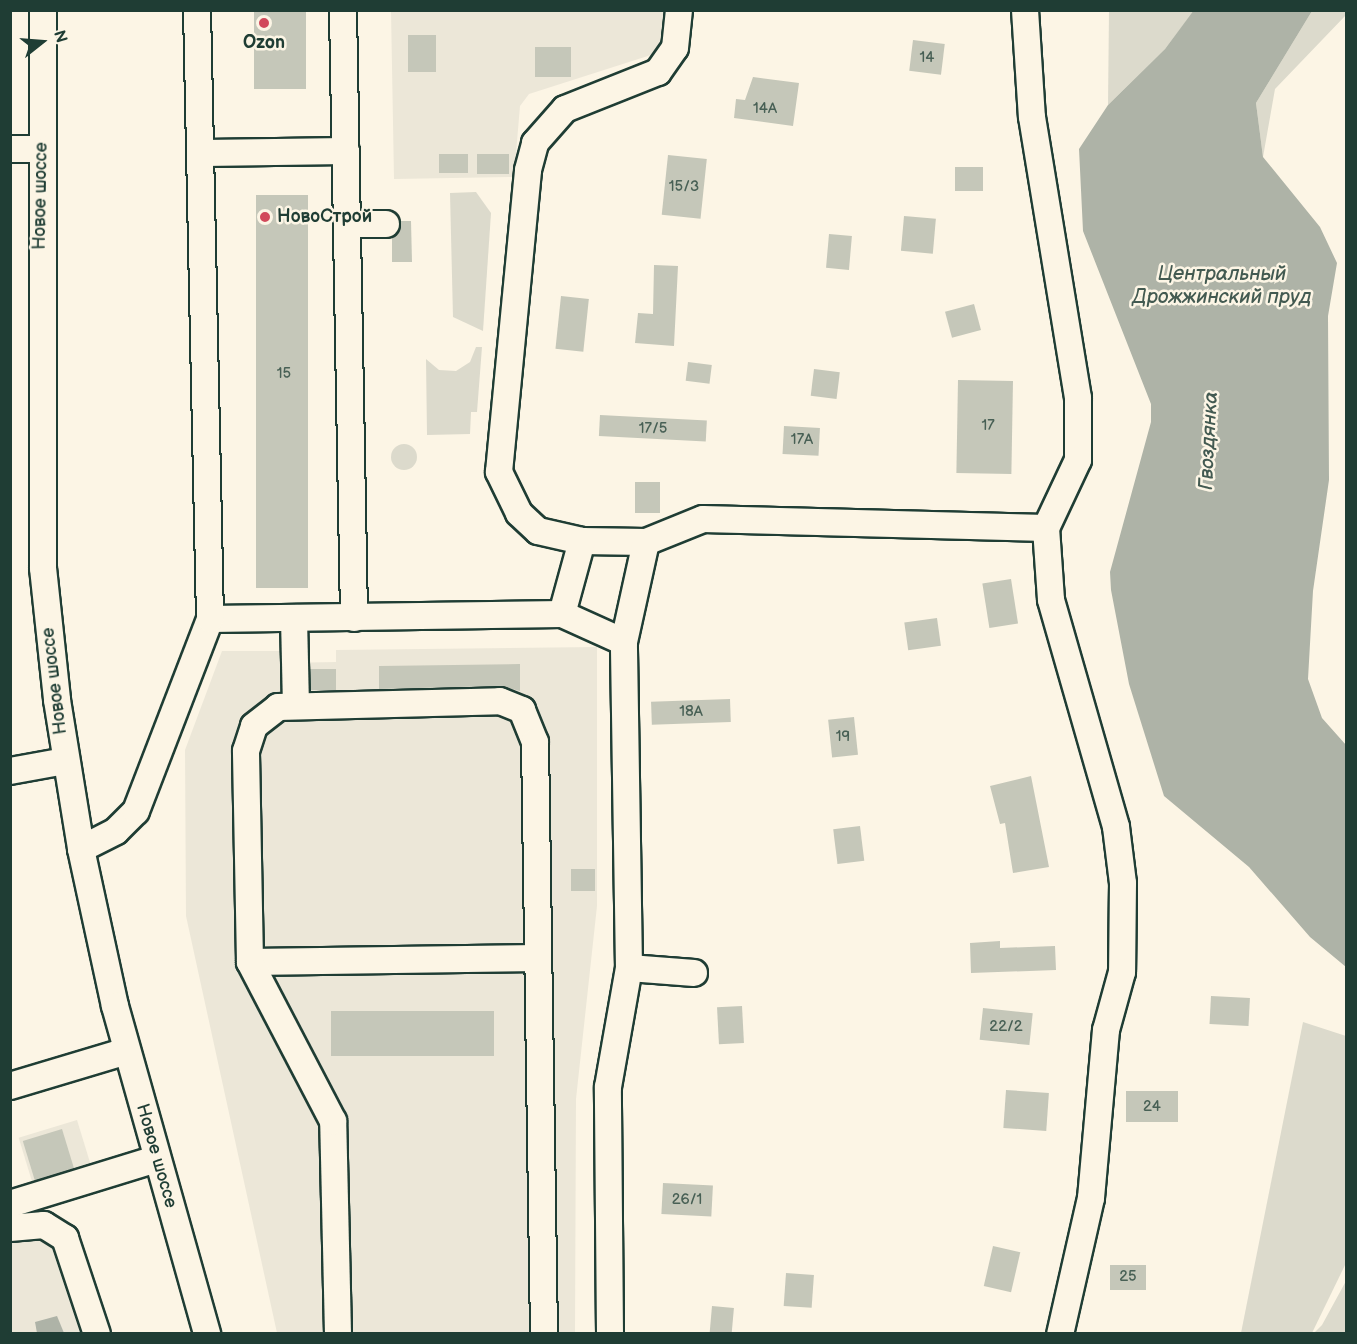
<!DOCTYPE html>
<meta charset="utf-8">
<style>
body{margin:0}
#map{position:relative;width:1357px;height:1344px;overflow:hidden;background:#fcf5e5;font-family:"Balsamiq Sans",sans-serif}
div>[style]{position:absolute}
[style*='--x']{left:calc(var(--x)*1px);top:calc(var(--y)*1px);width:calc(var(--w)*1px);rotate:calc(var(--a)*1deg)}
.built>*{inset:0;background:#ece7d8;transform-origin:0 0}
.green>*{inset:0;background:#dcdacc}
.round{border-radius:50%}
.water>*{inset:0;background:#aeb3a7}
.building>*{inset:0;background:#c5c7b9;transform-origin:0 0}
.roads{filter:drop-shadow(2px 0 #1f3d34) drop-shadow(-2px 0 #1f3d34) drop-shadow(0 2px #1f3d34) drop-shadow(0 -2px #1f3d34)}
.minor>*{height:26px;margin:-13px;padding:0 13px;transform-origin:13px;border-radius:13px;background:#fcf5e5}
.dots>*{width:16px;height:16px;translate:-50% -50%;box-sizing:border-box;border:3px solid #fcf5e5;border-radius:50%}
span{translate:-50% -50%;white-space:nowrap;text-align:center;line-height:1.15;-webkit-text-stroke:5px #fcf5e5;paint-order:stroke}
.number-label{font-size:15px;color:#486055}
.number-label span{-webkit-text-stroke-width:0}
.poi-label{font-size:18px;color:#1f3d34;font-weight:700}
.left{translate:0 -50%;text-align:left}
.street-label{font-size:18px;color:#1f3d34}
.water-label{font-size:20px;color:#435a51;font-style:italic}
.frame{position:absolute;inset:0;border:12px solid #1f3d34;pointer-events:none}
.north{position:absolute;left:12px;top:12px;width:60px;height:60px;-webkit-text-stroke:4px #fcf5e5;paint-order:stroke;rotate:73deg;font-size:16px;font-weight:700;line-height:24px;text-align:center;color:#1f3d34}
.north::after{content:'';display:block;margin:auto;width:21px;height:27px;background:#1f3d34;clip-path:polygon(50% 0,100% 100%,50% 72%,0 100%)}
</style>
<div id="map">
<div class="built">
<i style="clip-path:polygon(391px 11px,669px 11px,662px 42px,654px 54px,529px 94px,520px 106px,514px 177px,394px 179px)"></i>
<i style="clip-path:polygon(597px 647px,597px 906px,576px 1099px,575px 1333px,277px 1333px,186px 916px,185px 750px,222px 651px,282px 651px,283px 663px,336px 662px,336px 650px)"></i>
<i style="left:77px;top:1120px;width:72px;height:61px;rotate:73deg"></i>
<i style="clip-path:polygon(49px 1211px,70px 1228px,106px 1333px,11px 1334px,11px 1218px)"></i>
</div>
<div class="green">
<i style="clip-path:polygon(1109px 11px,1194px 11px,1165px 49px,1108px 105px)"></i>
<i style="clip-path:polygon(1312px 11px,1346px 11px,1346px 15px,1275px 89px,1263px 157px,1256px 103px)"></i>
<i style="clip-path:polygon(476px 192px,491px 213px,483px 331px,453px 317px,450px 193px)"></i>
<i style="clip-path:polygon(476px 347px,482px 347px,477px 412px,471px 412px,470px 434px,427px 435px,426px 359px,439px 370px,456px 371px,470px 362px)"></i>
<i class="round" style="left:391px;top:444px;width:26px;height:26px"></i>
<i style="clip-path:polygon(1303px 1022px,1346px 1036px,1346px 1263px,1312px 1333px,1241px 1333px)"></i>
<i style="clip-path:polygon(1346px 1281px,1346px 1333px,1314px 1333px,1322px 1325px)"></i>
</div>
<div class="water">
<i style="clip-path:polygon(1194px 10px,1312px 11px,1256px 103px,1263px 157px,1320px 227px,1337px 263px,1328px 316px,1329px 480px,1313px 591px,1308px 679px,1322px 718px,1346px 745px,1346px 967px,1310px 937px,1249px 867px,1164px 796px,1129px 684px,1111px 590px,1110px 572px,1151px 422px,1151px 404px,1083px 231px,1079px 149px,1108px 105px,1165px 49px)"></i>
<i style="clip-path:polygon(57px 1316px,64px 1333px,37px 1333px,35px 1322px)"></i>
</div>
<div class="building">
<i style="left:254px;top:10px;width:52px;height:79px"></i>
<i style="left:408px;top:35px;width:28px;height:37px"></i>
<i style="left:913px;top:40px;width:32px;height:31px;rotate:7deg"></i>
<i style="left:535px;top:47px;width:36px;height:30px"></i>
<i style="clip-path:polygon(753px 77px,799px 83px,793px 126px,734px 118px,736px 99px,745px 100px)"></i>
<i style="left:439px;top:154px;width:29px;height:19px"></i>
<i style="left:477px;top:154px;width:32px;height:20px"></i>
<i style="left:668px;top:155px;width:39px;height:60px;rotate:6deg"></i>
<i style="left:955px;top:167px;width:28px;height:24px"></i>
<i style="left:256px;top:195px;width:52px;height:393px"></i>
<i style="left:904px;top:216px;width:32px;height:35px;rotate:5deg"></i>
<i style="clip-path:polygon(400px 221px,411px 221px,412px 262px,392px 262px,392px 238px)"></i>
<i style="left:829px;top:234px;width:23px;height:34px;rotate:5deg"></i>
<i style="clip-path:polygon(654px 265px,678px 266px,674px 346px,635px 343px,638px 313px,653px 314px)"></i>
<i style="left:561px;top:296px;width:28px;height:53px;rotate:6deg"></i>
<i style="left:974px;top:304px;width:27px;height:30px;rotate:75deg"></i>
<i style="left:688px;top:362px;width:24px;height:19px;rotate:7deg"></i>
<i style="left:814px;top:369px;width:26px;height:27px;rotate:7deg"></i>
<i style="left:958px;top:380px;width:55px;height:93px;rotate:1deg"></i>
<i style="left:600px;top:415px;width:107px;height:21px;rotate:3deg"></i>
<i style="left:784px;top:426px;width:36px;height:28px;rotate:3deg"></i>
<i style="left:635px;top:482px;width:25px;height:31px"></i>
<i style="left:1011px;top:579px;width:45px;height:29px;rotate:81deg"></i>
<i style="left:937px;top:618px;width:28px;height:33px;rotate:82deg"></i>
<i style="clip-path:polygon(520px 664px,520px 691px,500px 686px,379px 689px,379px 666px)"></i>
<i style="left:310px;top:669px;width:26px;height:21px"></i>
<i style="left:730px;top:699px;width:23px;height:79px;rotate:88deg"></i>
<i style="left:854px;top:717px;width:38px;height:26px;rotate:84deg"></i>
<i style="clip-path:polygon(1031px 776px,1049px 867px,1013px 873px,1005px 823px,1000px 824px,990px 786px)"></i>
<i style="left:860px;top:826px;width:35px;height:27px;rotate:83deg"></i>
<i style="left:595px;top:869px;width:22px;height:24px;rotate:90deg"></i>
<i style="clip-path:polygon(1000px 941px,1000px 948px,1055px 946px,1056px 970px,971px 973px,970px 943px)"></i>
<i style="left:1211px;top:996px;width:39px;height:28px;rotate:3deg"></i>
<i style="left:742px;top:1006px;width:37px;height:25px;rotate:87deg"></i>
<i style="left:983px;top:1008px;width:50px;height:32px;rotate:6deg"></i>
<i style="left:494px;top:1011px;width:45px;height:163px;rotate:90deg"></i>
<i style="left:1006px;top:1090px;width:43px;height:38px;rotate:4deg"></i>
<i style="left:1126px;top:1091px;width:52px;height:31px"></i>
<i style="left:62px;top:1129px;width:42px;height:41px;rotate:73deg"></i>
<i style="left:663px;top:1183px;width:50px;height:31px;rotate:3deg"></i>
<i style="left:993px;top:1246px;width:28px;height:41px;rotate:13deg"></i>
<i style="left:1110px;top:1265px;width:36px;height:25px"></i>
<i style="left:786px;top:1273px;width:28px;height:33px;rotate:4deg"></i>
<i style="left:712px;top:1306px;width:22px;height:28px;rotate:5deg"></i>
</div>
<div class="roads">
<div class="minor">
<i style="--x:43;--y:10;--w:558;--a:90"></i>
<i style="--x:43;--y:568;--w:133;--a:83.9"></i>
<i style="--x:57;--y:700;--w:151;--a:80.8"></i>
<i style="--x:81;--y:849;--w:161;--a:77.8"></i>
<i style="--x:115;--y:1006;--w:341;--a:74.3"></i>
<i style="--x:343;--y:10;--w:608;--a:88.96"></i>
<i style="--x:1025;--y:10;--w:107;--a:86.3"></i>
<i style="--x:1032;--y:117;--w:285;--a:80.7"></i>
<i style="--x:1078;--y:398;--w:62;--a:90"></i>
<i style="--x:1078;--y:460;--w:75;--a:115.2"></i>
<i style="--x:1046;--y:528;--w:72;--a:86"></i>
<i style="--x:1051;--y:600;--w:236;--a:74"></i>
<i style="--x:1116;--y:827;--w:56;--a:82.9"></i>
<i style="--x:1123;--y:883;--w:89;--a:90.6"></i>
<i style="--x:1122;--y:972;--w:60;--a:105.4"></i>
<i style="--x:1106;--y:1030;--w:169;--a:95.1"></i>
<i style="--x:1091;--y:1198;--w:139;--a:102.8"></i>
<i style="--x:10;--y:149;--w:32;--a:0"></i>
<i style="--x:204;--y:153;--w:142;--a:-0.8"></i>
<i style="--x:347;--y:224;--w:39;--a:0"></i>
<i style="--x:646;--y:542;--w:64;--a:-179.1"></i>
<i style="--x:582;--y:541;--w:45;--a:-167.2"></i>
<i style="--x:538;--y:531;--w:26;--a:-137"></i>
<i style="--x:519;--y:513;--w:46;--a:-116"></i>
<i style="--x:499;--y:472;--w:303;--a:-84.5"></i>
<i style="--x:528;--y:170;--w:28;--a:-75"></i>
<i style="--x:535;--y:143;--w:45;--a:-48.6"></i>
<i style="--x:565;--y:109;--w:100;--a:-21.7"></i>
<i style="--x:658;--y:72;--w:29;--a:-55"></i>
<i style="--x:675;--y:48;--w:38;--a:-84"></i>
<i style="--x:562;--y:614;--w:76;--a:-74.7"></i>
<i style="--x:294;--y:618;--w:86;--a:88.7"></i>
<i style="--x:210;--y:619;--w:352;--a:-0.8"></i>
<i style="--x:562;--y:614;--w:68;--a:24.3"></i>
<i style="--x:10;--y:771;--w:56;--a:-10.3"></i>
<i style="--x:81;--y:849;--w:39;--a:-27"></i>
<i style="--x:116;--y:831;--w:28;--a:-45"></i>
<i style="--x:136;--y:811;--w:206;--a:-68.9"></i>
<i style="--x:210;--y:619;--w:609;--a:-91.22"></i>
<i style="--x:250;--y:962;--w:288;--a:-0.8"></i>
<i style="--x:694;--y:973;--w:65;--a:-175.6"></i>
<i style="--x:629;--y:968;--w:326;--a:-90.9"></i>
<i style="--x:624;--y:642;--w:102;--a:-77.6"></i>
<i style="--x:646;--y:542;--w:61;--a:-22"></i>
<i style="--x:703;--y:519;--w:343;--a:1.5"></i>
<i style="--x:10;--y:1086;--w:122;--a:-16.7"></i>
<i style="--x:10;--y:1204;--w:153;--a:-17.1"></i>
<i style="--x:10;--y:1228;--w:34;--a:-5"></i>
<i style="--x:44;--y:1225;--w:25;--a:32"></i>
<i style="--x:65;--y:1238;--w:101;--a:71.6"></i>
<i style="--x:338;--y:1334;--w:213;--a:-91.3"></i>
<i style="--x:333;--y:1121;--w:179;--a:-117.6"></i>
<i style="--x:250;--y:962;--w:211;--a:-91.1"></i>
<i style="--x:246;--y:751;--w:26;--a:-72"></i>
<i style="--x:254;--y:726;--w:31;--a:-38"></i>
<i style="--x:278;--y:707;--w:222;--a:-1.5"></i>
<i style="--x:500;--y:701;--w:24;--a:22"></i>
<i style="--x:522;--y:710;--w:35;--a:68"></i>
<i style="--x:535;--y:742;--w:592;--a:89.13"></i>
<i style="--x:610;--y:1334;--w:247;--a:-90.5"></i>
<i style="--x:608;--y:1087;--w:121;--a:-80"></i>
</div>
</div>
<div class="dots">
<i style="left:264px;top:23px;background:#d1495b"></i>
<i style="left:265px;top:217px;background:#d1495b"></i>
</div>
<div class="number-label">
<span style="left:927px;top:58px">14</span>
<span style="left:765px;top:109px">14А</span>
<span style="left:684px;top:187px">15/3</span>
<span style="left:284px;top:374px">15</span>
<span style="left:988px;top:426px">17</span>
<span style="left:653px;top:429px">17/5</span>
<span style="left:802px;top:440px">17А</span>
<span style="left:691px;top:712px">18А</span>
<span style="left:843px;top:737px">19</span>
<span style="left:1006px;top:1027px">22/2</span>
<span style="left:1152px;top:1107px">24</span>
<span style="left:687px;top:1200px">26/1</span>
<span style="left:1128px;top:1277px">25</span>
</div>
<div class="poi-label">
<span style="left:264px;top:43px">Ozon</span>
<span class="left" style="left:277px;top:217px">НовоСтрой</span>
</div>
<div class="street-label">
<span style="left:41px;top:196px;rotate:-89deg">Новое шоссе</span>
<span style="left:55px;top:681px;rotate:-97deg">Новое шоссе</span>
<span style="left:156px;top:1156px;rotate:74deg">Новое шоссе</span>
</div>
<div class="water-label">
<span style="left:1222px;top:286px">Центральный<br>Дрожжинский пруд</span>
<span style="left:1209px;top:441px;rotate:-87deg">Гвоздянка</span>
</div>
<div class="frame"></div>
<div class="north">N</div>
</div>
